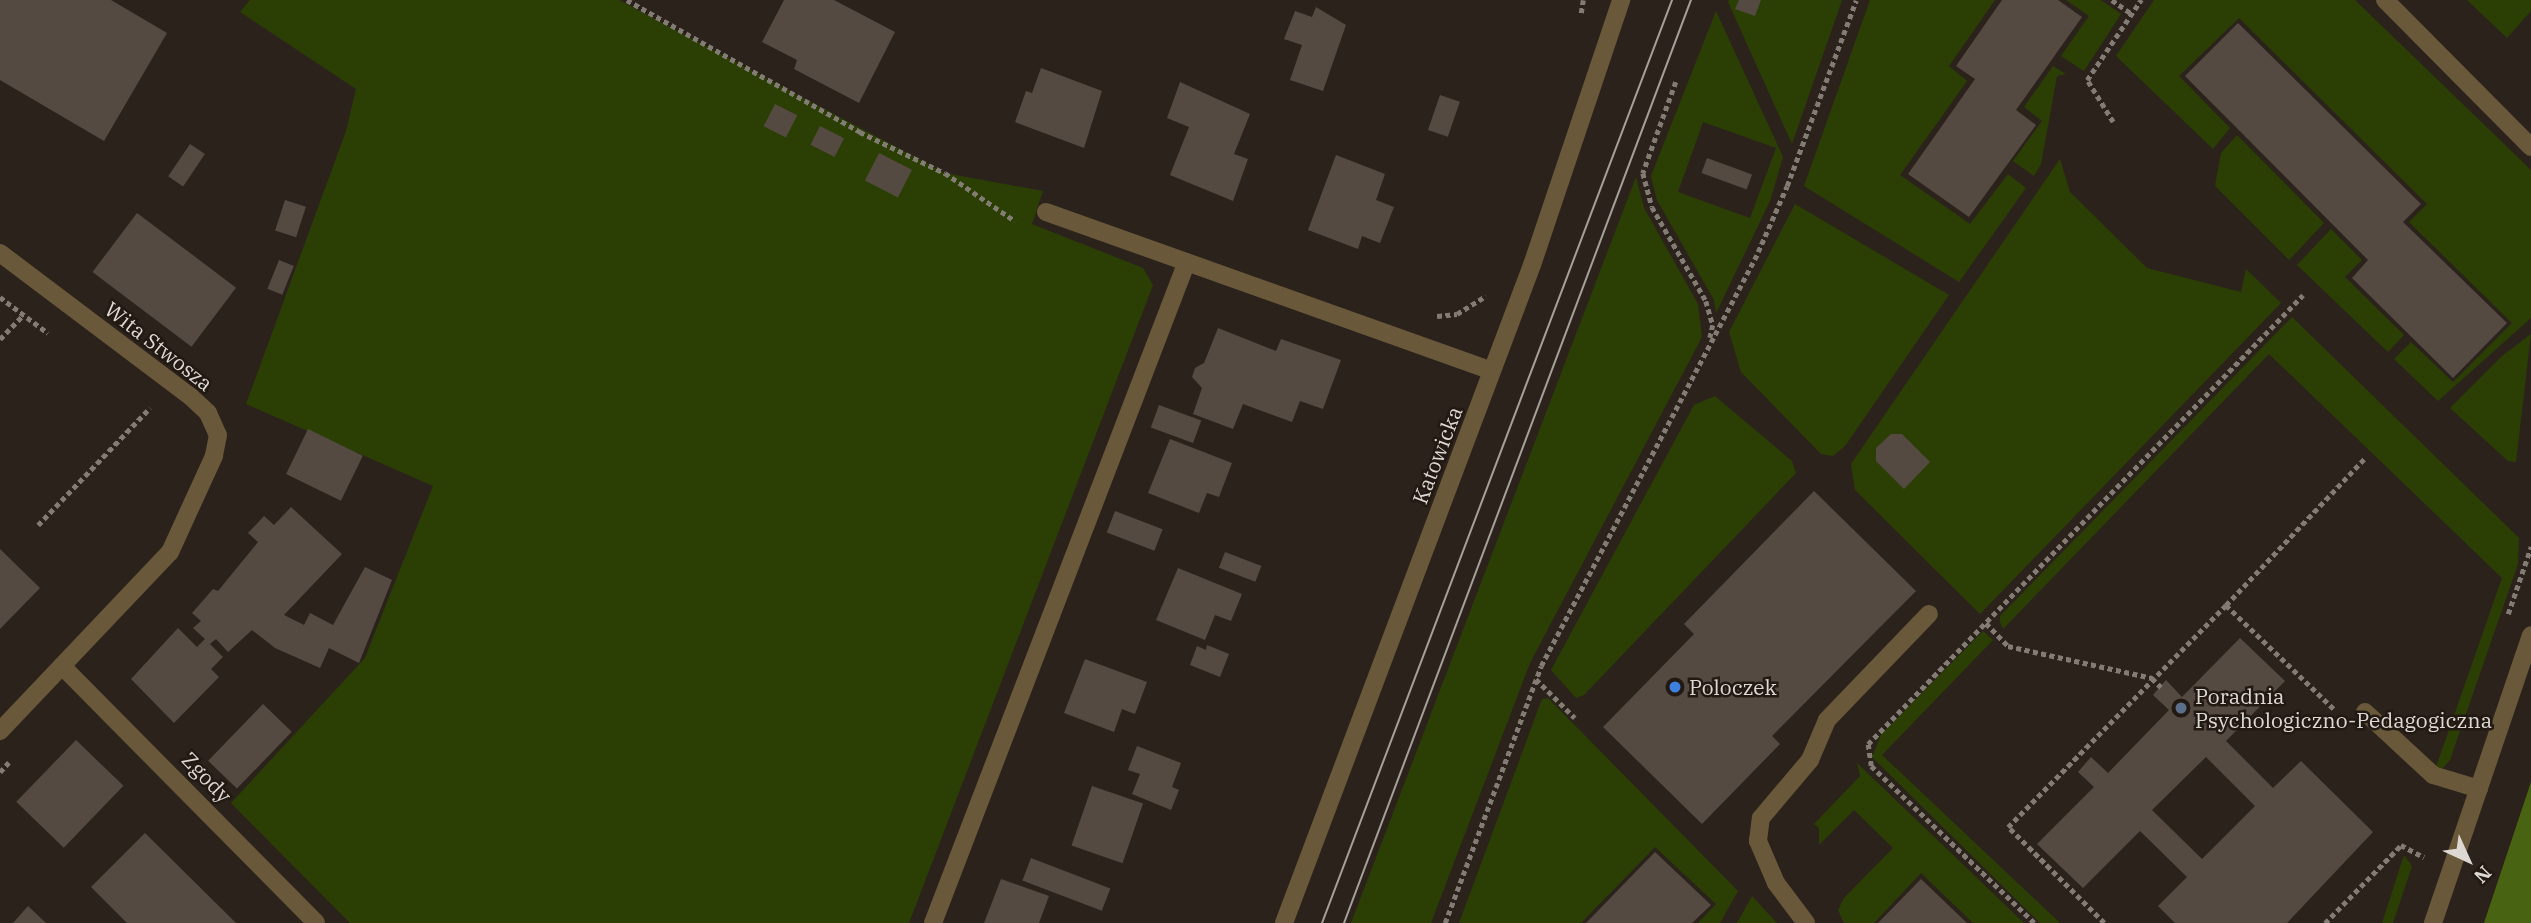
<!DOCTYPE html>
<style>
body{margin:0}
#map{position:relative;width:2531px;height:923px;overflow:hidden;background:#2b231b;font-family:"IBM Plex Serif",serif}
div>[style]{position:absolute}
[style*='--x']{left:calc(var(--x)*1px);top:calc(var(--y)*1px);width:calc(var(--w)*1px);rotate:calc(var(--a)*1deg)}
.green>*{inset:0;background:#2b3f04}
.forest>*{inset:0;background:#486412}
.building>*{inset:0;background:#544a42;transform-origin:0 0}
.path>*{height:4.5px;margin-top:-2.25px;transform-origin:0;background:repeating-linear-gradient(90deg,#837c75 0 5px,transparent 0 8.5px)}
.minor>*{height:18px;margin:-9px;padding:0 9px;transform-origin:9px;border-radius:9px;background:#69583a}
.tram>*{height:2px;margin:-1px;padding:0 1px;transform-origin:1px;border-radius:1px;background:#a6a09a}
.dots>*{width:19px;height:19px;translate:-50% -50%;box-sizing:border-box;border:4px solid #211912;border-radius:50%}
span{translate:-50% -50%;white-space:nowrap;text-align:center;line-height:1.15;-webkit-text-stroke:5px #211912;paint-order:stroke}
.street-label{font-size:21px;color:#ded8d3}
.poi-label{font-size:21px;color:#ded8d3}
.left{translate:0 -50%;text-align:left}
.north{position:absolute;left:2433px;top:825px;width:70px;height:70px;-webkit-text-stroke:5px #211912;paint-order:stroke;rotate:135deg;font-size:19px;font-weight:700;line-height:28px;text-align:center;color:#ded8d3}
.north::after{content:'';display:block;margin:auto;width:24px;height:32px;background:#ded8d3;clip-path:polygon(50% 0,100% 100%,50% 72%,0 100%)}
</style>
<div id="map">
<div class="green">
<i style="clip-path:polygon(250px 0,619px 0,945px 173px,1043px 191px,1032px 224px,1143px 268px,1153px 285px,909px 923px,350px 923px,231px 803px,365px 658px,433px 486px,246px 404px,346px 131px,356px 89px,240px 12px)"></i>
<i style="clip-path:polygon(1729px 0,1842px 0,1792px 144px,1728px 2px)"></i>
<i style="clip-path:polygon(1870px 0,1995px 0,1949px 66px,1967px 81px,1900px 175px,1970px 224px,2008px 174px,2026px 188px,1959px 282px,1804px 186px)"></i>
<i style="clip-path:polygon(2066px 0,2101px 0,2121px 14px,2084px 71px,2061px 56px,2089px 16px)"></i>
<i style="clip-path:polygon(2154px 0,2355px 0,2531px 170px,2531px 318px,2438px 401px,2394px 359px,2411px 342px,2453px 382px,2512px 323px,2409px 222px,2427px 204px,2239px 18px,2179px 76px,2230px 128px,2213px 149px,2116px 56px)"></i>
<i style="clip-path:polygon(2467px 0,2531px 0,2531px 11px,2507px 38px)"></i>
<i style="clip-path:polygon(evenodd,1716px 11px,1783px 157px,1770px 201px,1716px 313px,1714px 300px,1657px 200px,1651px 176px,1716px 11px,1703px 122px,1776px 148px,1750px 218px,1678px 192px,1703px 122px)"></i>
<i style="clip-path:polygon(2053px 66px,2066px 74px,2057px 76px,2041px 164px,2034px 176px,2013px 161px,2042px 121px,2024px 107px)"></i>
<i style="clip-path:polygon(2237px 135px,2324px 223px,2289px 260px,2215px 186px,2221px 153px)"></i>
<i style="clip-path:polygon(2060px 159px,2070px 192px,2147px 268px,2241px 292px,2246px 269px,2281px 303px,1980px 614px,1855px 490px,1851px 464px)"></i>
<i style="clip-path:polygon(1636px 177px,1644px 208px,1698px 304px,1702px 337px,1530px 663px,1431px 923px,1351px 923px)"></i>
<i style="clip-path:polygon(1795px 204px,1949px 295px,1845px 446px,1833px 456px,1821px 454px,1741px 372px,1729px 332px)"></i>
<i style="clip-path:polygon(2331px 229px,2362px 260px,2345px 277px,2404px 335px,2388px 352px,2297px 265px)"></i>
<i style="clip-path:polygon(2292px 317px,2519px 538px,2518px 564px,2450px 760px,2443px 768px,2436px 767px,2502px 578px,2269px 354px,2003px 629px,2000px 622px,2000px 616px)"></i>
<i style="clip-path:polygon(2531px 334px,2516px 462px,2508px 461px,2450px 408px,2502px 356px)"></i>
<i style="clip-path:polygon(1715px 396px,1792px 461px,1796px 473px,1584px 695px,1576px 698px,1551px 670px,1694px 405px)"></i>
<i style="clip-path:polygon(1983px 631px,1993px 640px,1882px 755px,2060px 923px,2040px 923px,1872px 757px,1881px 735px)"></i>
<i style="clip-path:polygon(1548px 698px,1738px 891px,1720px 923px,1698px 923px,1716px 904px,1655px 847px,1581px 923px,1459px 923px,1542px 699px)"></i>
<i style="clip-path:polygon(1857px 763px,2024px 923px,1973px 923px,1921px 873px,1874px 923px,1844px 923px,1838px 910px,1844px 898px,1893px 848px,1854px 810px,1819px 845px,1819px 828px,1814px 824px,1860px 776px)"></i>
<i style="clip-path:polygon(2404px 855px,2412px 866px,2393px 923px,2382px 923px)"></i>
<i style="clip-path:polygon(1752px 896px,1777px 923px,1737px 923px)"></i>
</div>
<div class="forest">
<i style="clip-path:polygon(2531px 782px,2531px 923px,2484px 923px)"></i>
</div>
<div class="building">
<i style="clip-path:polygon(0 0,111px 0,167px 33px,104px 141px,0 80px)"></i>
<i style="clip-path:polygon(784px 0,834px 0,895px 32px,859px 103px,794px 69px,797px 60px,762px 42px)"></i>
<i style="clip-path:polygon(1739px 0,1761px 0,1755px 16px,1735px 9px)"></i>
<i style="clip-path:polygon(2002px 0,2058px 0,2082px 17px,2016px 110px,2036px 125px,1969px 217px,1908px 174px,1975px 79px,1956px 66px)"></i>
<i style="clip-path:polygon(1316px 7px,1346px 25px,1323px 91px,1290px 80px,1302px 45px,1284px 39px,1295px 11px,1312px 17px)"></i>
<i style="clip-path:polygon(2238px 23px,2421px 204px,2403px 222px,2507px 323px,2453px 378px,2352px 278px,2368px 260px,2185px 76px)"></i>
<i style="clip-path:polygon(1041px 68px,1102px 91px,1084px 148px,1015px 122px,1026px 91px,1032px 93px)"></i>
<i style="clip-path:polygon(1180px 82px,1250px 114px,1234px 154px,1248px 159px,1233px 201px,1170px 175px,1189px 127px,1167px 118px)"></i>
<i style="left:1440px;top:95px;width:21px;height:37px;rotate:19deg"></i>
<i style="left:775px;top:104px;width:25px;height:25px;rotate:27deg"></i>
<i style="left:820px;top:126px;width:27px;height:21px;rotate:27deg"></i>
<i style="left:190px;top:144px;width:18px;height:39px;rotate:34deg"></i>
<i style="left:879px;top:153px;width:37px;height:31px;rotate:27deg"></i>
<i style="clip-path:polygon(1336px 155px,1385px 174px,1376px 200px,1394px 207px,1380px 243px,1362px 236px,1358px 249px,1308px 230px)"></i>
<i style="left:1707px;top:158px;width:48px;height:16px;rotate:20deg"></i>
<i style="left:285px;top:200px;width:22px;height:32px;rotate:18deg"></i>
<i style="left:137px;top:213px;width:124px;height:74px;rotate:37deg"></i>
<i style="left:279px;top:260px;width:16px;height:31px;rotate:22deg"></i>
<i style="clip-path:polygon(1218px 328px,1276px 351px,1281px 339px,1341px 360px,1323px 409px,1300px 401px,1292px 422px,1243px 404px,1233px 429px,1193px 414px,1202px 388px,1192px 377px,1195px 368px,1204px 363px)"></i>
<i style="left:1159px;top:405px;width:45px;height:24px;rotate:20deg"></i>
<i style="left:308px;top:429px;width:61px;height:50px;rotate:26deg"></i>
<i style="clip-path:polygon(1891px 434px,1902px 434px,1930px 462px,1904px 489px,1876px 461px,1876px 448px)"></i>
<i style="clip-path:polygon(1170px 439px,1232px 463px,1219px 497px,1207px 493px,1199px 513px,1148px 493px)"></i>
<i style="clip-path:polygon(1814px 491px,1916px 591px,1772px 736px,1780px 744px,1702px 824px,1603px 727px,1694px 634px,1684px 624px)"></i>
<i style="clip-path:polygon(291px 507px,342px 554px,284px 615px,304px 625px,310px 613px,333px 625px,365px 567px,392px 580px,359px 663px,329px 648px,320px 668px,275px 648px,252px 630px,228px 652px,216px 639px,210px 644px,223px 657px,211px 669px,219px 677px,174px 723px,131px 679px,178px 628px,197px 647px,205px 639px,193px 628px,201px 621px,192px 613px,213px 589px,218px 591px,258px 542px,248px 533px,264px 516px,274px 525px)"></i>
<i style="left:1115px;top:511px;width:51px;height:23px;rotate:21deg"></i>
<i style="clip-path:polygon(0 549px,40px 588px,0 629px)"></i>
<i style="left:1225px;top:552px;width:39px;height:17px;rotate:21deg"></i>
<i style="clip-path:polygon(1178px 568px,1242px 594px,1231px 621px,1215px 615px,1205px 640px,1156px 620px)"></i>
<i style="clip-path:polygon(evenodd,2240px 638px,2285px 681px,2226px 741px,2273px 788px,2301px 761px,2373px 832px,2287px 923px,2175px 923px,2158px 906px,2187px 877px,2140px 831px,2083px 888px,2037px 844px,2094px 787px,2078px 772px,2091px 757px,2108px 773px,2169px 710px,2153px 695px,2166px 680px,2182px 697px,2240px 638px,2206px 757px,2255px 806px,2202px 859px,2152px 810px,2206px 757px)"></i>
<i style="clip-path:polygon(1207px 645px,1229px 654px,1220px 677px,1190px 665px,1197px 646px,1206px 650px)"></i>
<i style="clip-path:polygon(1085px 659px,1147px 682px,1135px 714px,1122px 709px,1114px 732px,1064px 713px)"></i>
<i style="left:263px;top:704px;width:40px;height:79px;rotate:44deg"></i>
<i style="left:76px;top:740px;width:66px;height:86px;rotate:44deg"></i>
<i style="clip-path:polygon(1137px 746px,1181px 763px,1172px 787px,1179px 790px,1171px 810px,1132px 794px,1140px 774px,1128px 770px)"></i>
<i style="left:1092px;top:786px;width:54px;height:63px;rotate:19deg"></i>
<i style="clip-path:polygon(145px 833px,236px 923px,127px 923px,91px 887px)"></i>
<i style="clip-path:polygon(1655px 852px,1711px 905px,1692px 923px,1586px 923px)"></i>
<i style="left:1031px;top:858px;width:85px;height:24px;rotate:21deg"></i>
<i style="clip-path:polygon(1001px 879px,1049px 896px,1039px 923px,984px 923px)"></i>
<i style="clip-path:polygon(1921px 879px,1967px 923px,1878px 923px)"></i>
<i style="clip-path:polygon(28px 906px,46px 923px,13px 923px)"></i>
</div>
<div class="path">
<i style="--x:627;--y:0;--w:268;--a:29.5"></i>
<i style="--x:860;--y:132;--w:94;--a:25.8"></i>
<i style="--x:945;--y:173;--w:85;--a:34.4"></i>
<i style="--x:2112;--y:0;--w:24;--a:35"></i>
<i style="--x:1581;--y:13;--w:13;--a:-81"></i>
<i style="--x:1676;--y:82;--w:97;--a:109.9"></i>
<i style="--x:1643;--y:173;--w:35;--a:75"></i>
<i style="--x:1652;--y:207;--w:108;--a:60.1"></i>
<i style="--x:1706;--y:301;--w:25;--a:74"></i>
<i style="--x:1713;--y:325;--w:13;--a:103"></i>
<i style="--x:2113;--y:122;--w:49;--a:-121.8"></i>
<i style="--x:2087;--y:80;--w:97;--a:-56"></i>
<i style="--x:0;--y:297;--w:60;--a:36.9"></i>
<i style="--x:1437;--y:316;--w:20;--a:-6"></i>
<i style="--x:1457;--y:314;--w:34;--a:-32"></i>
<i style="--x:0;--y:339;--w:33;--a:-46"></i>
<i style="--x:38;--y:525;--w:162;--a:-46.3"></i>
<i style="--x:2226;--y:605;--w:202;--a:-46.6"></i>
<i style="--x:2508;--y:614;--w:71;--a:-71.1"></i>
<i style="--x:1986;--y:623;--w:32;--a:46"></i>
<i style="--x:2008;--y:646;--w:148;--a:12.5"></i>
<i style="--x:2152;--y:678;--w:13;--a:45"></i>
<i style="--x:1536;--y:679;--w:55;--a:45"></i>
<i style="--x:0;--y:772;--w:13;--a:-48"></i>
<i style="--x:1445;--y:923;--w:274;--a:-69.5"></i>
<i style="--x:1541;--y:666;--w:467;--a:-62.3"></i>
<i style="--x:1758;--y:252;--w:72;--a:-66.3"></i>
<i style="--x:1787;--y:186;--w:198;--a:-69.6"></i>
<i style="--x:2034;--y:923;--w:226;--a:-136.1"></i>
<i style="--x:1871;--y:766;--w:22;--a:-98"></i>
<i style="--x:1868;--y:744;--w:625;--a:-45.91"></i>
<i style="--x:2104;--y:923;--w:136;--a:-135"></i>
<i style="--x:2008;--y:827;--w:311;--a:-45.5"></i>
<i style="--x:2226;--y:605;--w:150;--a:43.9"></i>
<i style="--x:2325;--y:923;--w:109;--a:-45.7"></i>
<i style="--x:2401;--y:845;--w:26;--a:28"></i>
</div>
<div class="minor">
<i style="--x:2385;--y:0;--w:207;--a:45.2"></i>
<i style="--x:1046;--y:212;--w:473;--a:19.6"></i>
<i style="--x:0;--y:253;--w:239;--a:37"></i>
<i style="--x:191;--y:397;--w:23;--a:43"></i>
<i style="--x:208;--y:413;--w:24;--a:66"></i>
<i style="--x:218;--y:435;--w:21;--a:101"></i>
<i style="--x:214;--y:456;--w:106;--a:114.6"></i>
<i style="--x:170;--y:552;--w:247;--a:133.5"></i>
<i style="--x:62;--y:666;--w:361;--a:45.3"></i>
<i style="--x:2365;--y:712;--w:93;--a:42.8"></i>
<i style="--x:2433;--y:775;--w:48;--a:16.9"></i>
<i style="--x:933;--y:923;--w:706;--a:-69"></i>
<i style="--x:1284;--y:923;--w:703;--a:-69.35"></i>
<i style="--x:1532;--y:265;--w:280;--a:-71.4"></i>
<i style="--x:1806;--y:923;--w:50;--a:-126.9"></i>
<i style="--x:1776;--y:883;--w:46;--a:-113.2"></i>
<i style="--x:1758;--y:841;--w:23;--a:-83"></i>
<i style="--x:1761;--y:818;--w:76;--a:-49.8"></i>
<i style="--x:1810;--y:760;--w:43;--a:-67"></i>
<i style="--x:1827;--y:720;--w:147;--a:-46.1"></i>
<i style="--x:2433;--y:923;--w:304;--a:-71.2"></i>
</div>
<div class="tram">
<i style="--x:1322;--y:923;--w:987;--a:-69.23"></i>
<i style="--x:1344;--y:923;--w:986;--a:-69.4"></i>
</div>
<div class="dots">
<i style="left:1675px;top:687px;background:#3f7fe0"></i>
<i style="left:2181px;top:708px;background:#5c6f8a"></i>
</div>
<div class="street-label">
<span style="left:159px;top:346px;rotate:38deg">Wita Stwosza</span>
<span style="left:1437px;top:455px;rotate:-69deg">Katowicka</span>
<span style="left:207px;top:777px;rotate:46deg">Zgody</span>
</div>
<div class="poi-label">
<span class="left" style="left:1689px;top:687px">Poloczek</span>
<span class="left" style="left:2195px;top:708px">Poradnia<br>Psychologiczno-Pedagogiczna</span>
</div>
<div class="north">N</div>
</div>
